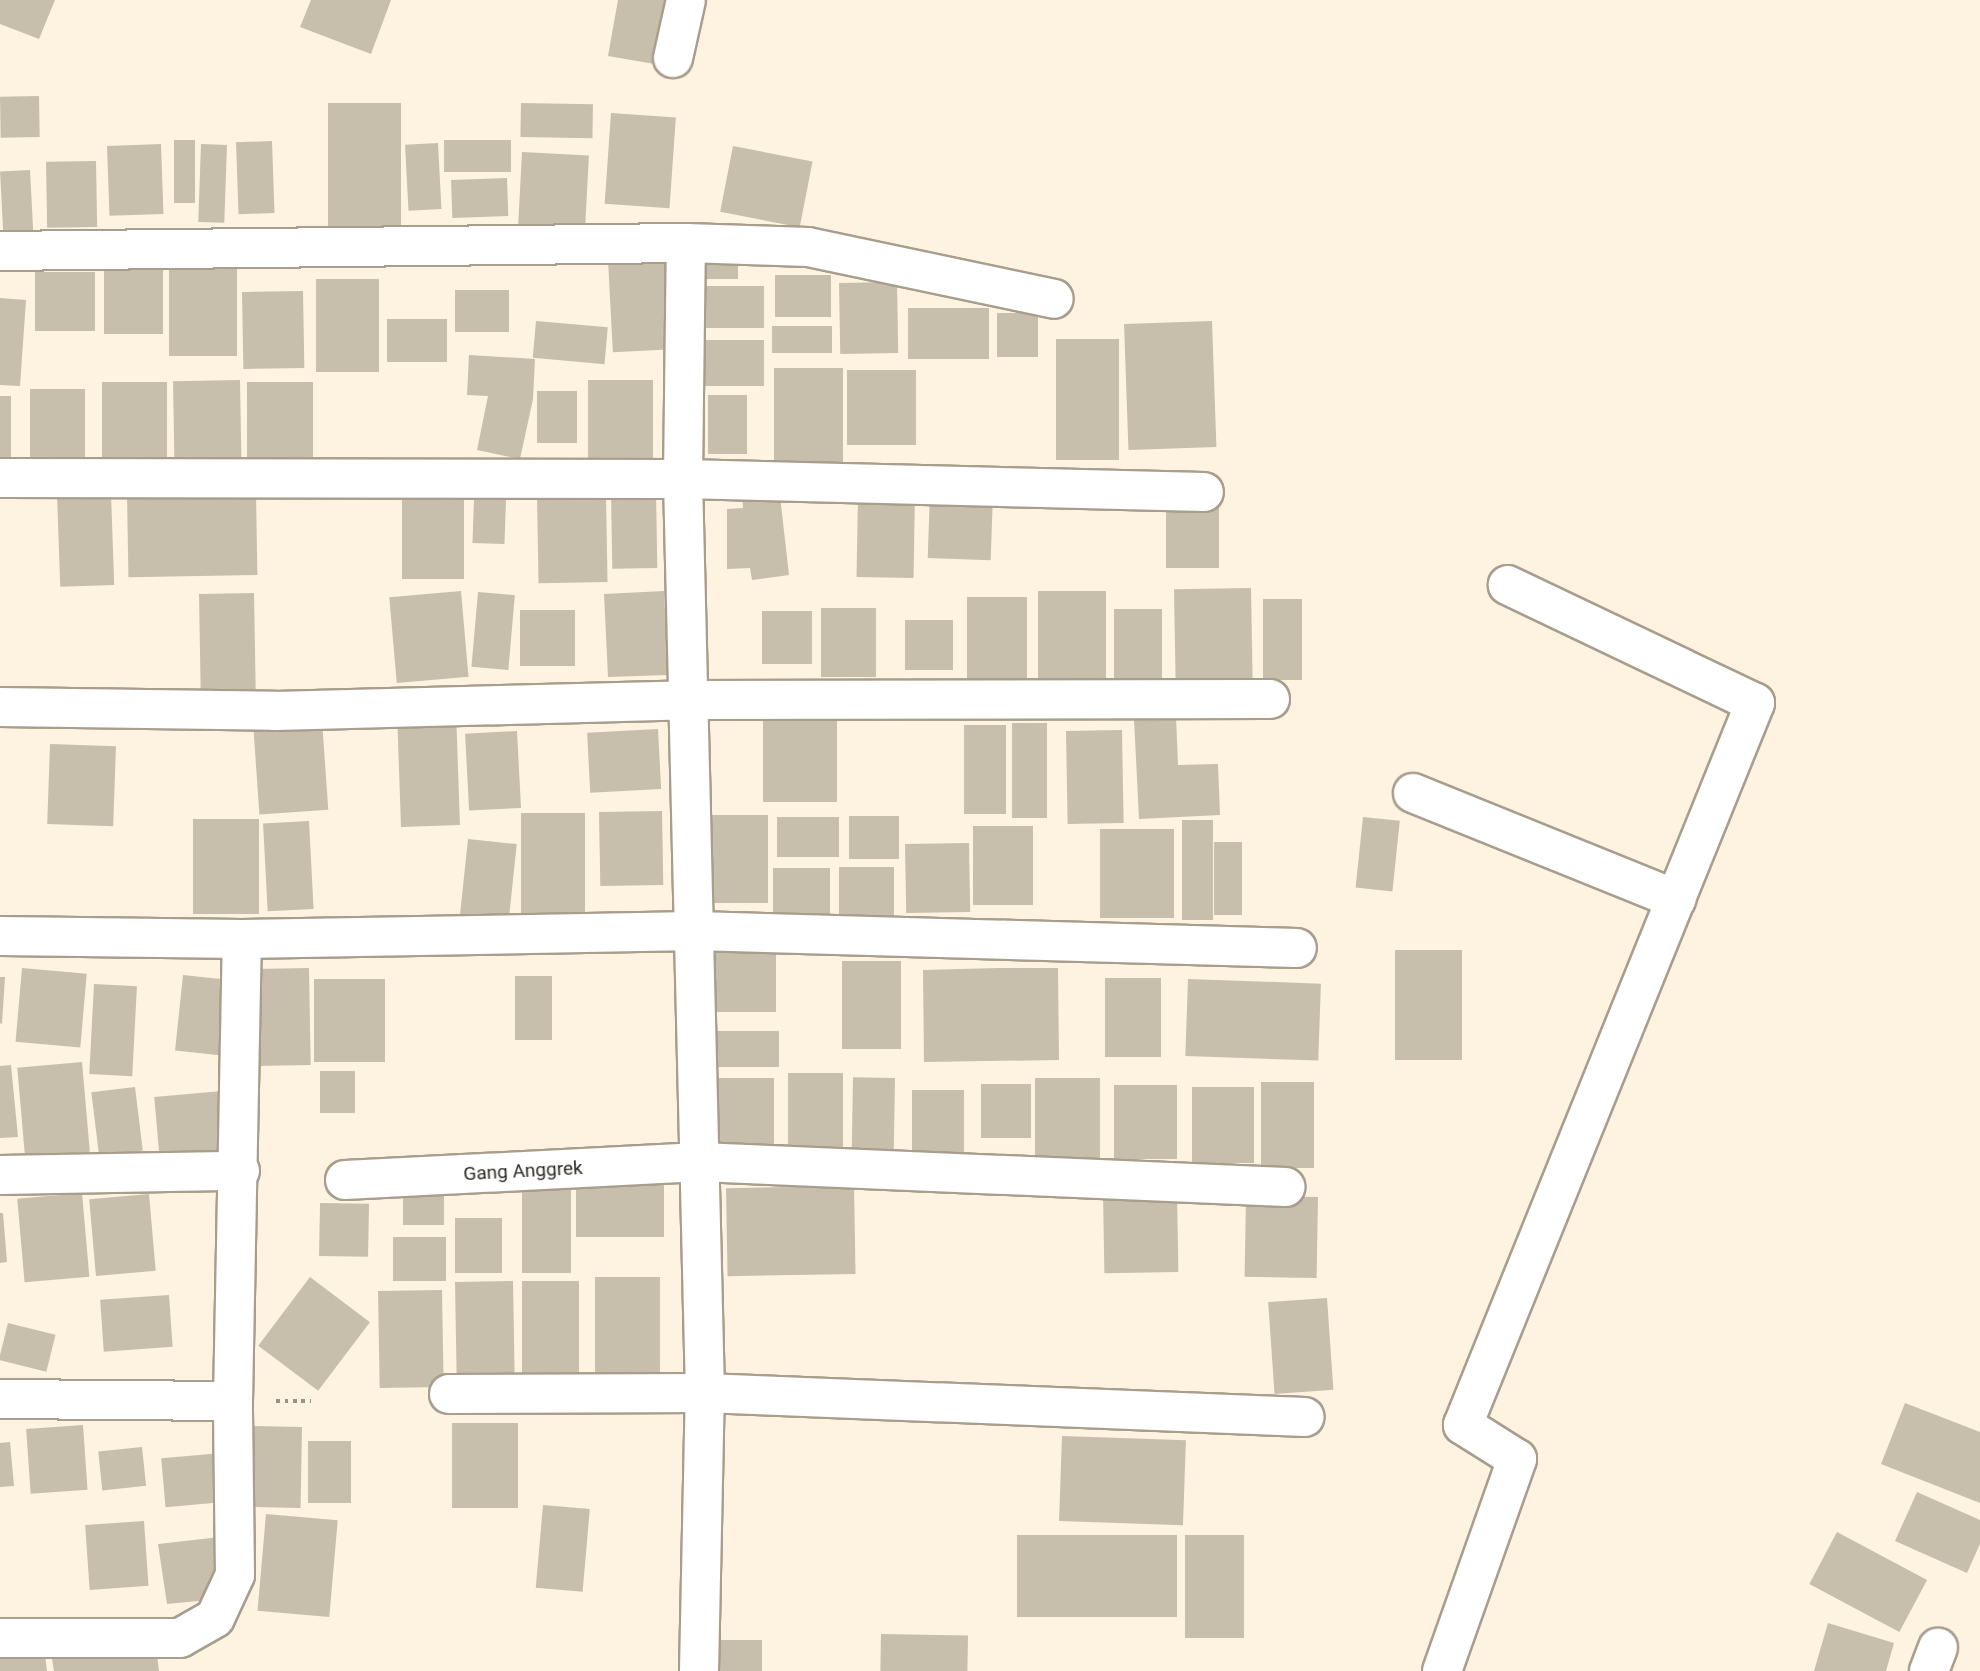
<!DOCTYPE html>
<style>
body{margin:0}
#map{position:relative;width:1980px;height:1671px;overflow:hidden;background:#fdf3e0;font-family:Roboto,sans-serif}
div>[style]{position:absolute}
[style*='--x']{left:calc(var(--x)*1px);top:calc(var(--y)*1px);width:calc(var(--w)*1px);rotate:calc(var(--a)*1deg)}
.building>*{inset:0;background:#c8beac;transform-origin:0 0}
.path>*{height:4.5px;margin-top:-2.25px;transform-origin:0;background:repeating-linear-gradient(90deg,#9a9285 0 3.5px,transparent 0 8.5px)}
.roads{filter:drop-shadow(2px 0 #a89e8d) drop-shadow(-2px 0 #a89e8d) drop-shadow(0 2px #a89e8d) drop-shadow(0 -2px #a89e8d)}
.minor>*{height:38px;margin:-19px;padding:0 19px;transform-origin:19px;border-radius:19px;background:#fff}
span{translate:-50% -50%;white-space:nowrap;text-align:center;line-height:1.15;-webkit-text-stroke:5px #fff;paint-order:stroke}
.street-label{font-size:19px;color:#2d2922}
</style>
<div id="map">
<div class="building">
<i style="clip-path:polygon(0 0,55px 0,39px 39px,0 24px)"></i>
<i style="clip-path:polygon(311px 0,391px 0,371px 54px,300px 27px)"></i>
<i style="clip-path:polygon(618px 0,677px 0,666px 66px,608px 56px)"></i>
<i style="left:39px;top:96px;width:41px;height:39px;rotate:89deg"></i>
<i style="left:401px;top:103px;width:125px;height:73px;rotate:90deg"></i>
<i style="left:521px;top:103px;width:72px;height:34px;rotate:1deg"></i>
<i style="left:611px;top:113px;width:65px;height:91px;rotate:4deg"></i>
<i style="left:174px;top:140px;width:21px;height:63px"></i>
<i style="left:511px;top:140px;width:32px;height:67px;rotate:90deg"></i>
<i style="left:272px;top:141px;width:72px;height:36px;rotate:88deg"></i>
<i style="left:438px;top:143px;width:66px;height:33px;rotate:87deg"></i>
<i style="left:161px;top:144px;width:70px;height:54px;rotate:88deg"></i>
<i style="left:201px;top:144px;width:26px;height:78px;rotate:2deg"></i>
<i style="left:733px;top:146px;width:81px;height:67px;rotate:11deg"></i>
<i style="left:522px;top:152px;width:67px;height:74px;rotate:3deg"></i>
<i style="left:96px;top:161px;width:66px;height:50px;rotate:89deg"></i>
<i style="left:30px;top:170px;width:70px;height:30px;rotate:87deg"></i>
<i style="left:507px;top:178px;width:38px;height:56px;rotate:88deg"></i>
<i style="left:738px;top:250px;width:29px;height:38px;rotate:90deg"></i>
<i style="left:673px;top:258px;width:91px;height:65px;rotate:87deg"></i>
<i style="left:104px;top:269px;width:59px;height:65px"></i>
<i style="left:169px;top:269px;width:68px;height:87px"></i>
<i style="left:95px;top:272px;width:59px;height:60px;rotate:90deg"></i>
<i style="left:831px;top:275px;width:42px;height:56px;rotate:90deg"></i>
<i style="left:316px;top:279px;width:63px;height:93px"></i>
<i style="left:897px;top:282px;width:71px;height:58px;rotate:89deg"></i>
<i style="left:764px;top:286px;width:42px;height:62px;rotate:90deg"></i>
<i style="left:455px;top:290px;width:54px;height:42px"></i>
<i style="left:303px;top:291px;width:77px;height:61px;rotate:89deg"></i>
<i style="clip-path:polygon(0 298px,26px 300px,20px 386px,0 385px)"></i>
<i style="left:989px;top:308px;width:51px;height:81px;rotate:90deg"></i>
<i style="left:997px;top:313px;width:41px;height:44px"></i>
<i style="left:387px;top:319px;width:60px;height:43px"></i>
<i style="left:536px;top:321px;width:72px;height:37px;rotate:5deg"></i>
<i style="left:1212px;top:321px;width:126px;height:88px;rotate:88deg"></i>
<i style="left:772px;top:326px;width:60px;height:27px"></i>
<i style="left:1119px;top:339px;width:121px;height:63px;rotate:90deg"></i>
<i style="left:704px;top:340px;width:60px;height:46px"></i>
<i style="clip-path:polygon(469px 355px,535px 359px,533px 399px,520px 459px,477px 450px,488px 396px,467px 395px)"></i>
<i style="left:774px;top:368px;width:69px;height:94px"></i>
<i style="left:847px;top:370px;width:69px;height:75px"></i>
<i style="left:240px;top:380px;width:87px;height:67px;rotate:89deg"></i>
<i style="left:588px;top:380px;width:65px;height:78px"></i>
<i style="left:102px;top:382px;width:65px;height:84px"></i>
<i style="left:247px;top:382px;width:66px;height:79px"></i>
<i style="left:30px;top:389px;width:55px;height:69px"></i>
<i style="left:577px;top:391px;width:52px;height:40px;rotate:90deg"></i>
<i style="left:747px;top:395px;width:59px;height:39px;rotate:90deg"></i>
<i style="left:0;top:396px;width:11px;height:62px"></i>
<i style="clip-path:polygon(779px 487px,789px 575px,752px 580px,750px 568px,727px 569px,727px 509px,743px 508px,742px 491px)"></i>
<i style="left:930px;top:492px;width:63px;height:66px;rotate:2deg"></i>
<i style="left:111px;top:493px;width:92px;height:54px;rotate:88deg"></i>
<i style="left:656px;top:493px;width:75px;height:45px;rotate:89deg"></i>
<i style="left:858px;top:493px;width:57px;height:84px;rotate:1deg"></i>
<i style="left:256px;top:494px;width:81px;height:129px;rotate:89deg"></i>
<i style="left:606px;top:495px;width:87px;height:69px;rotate:89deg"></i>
<i style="left:402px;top:497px;width:62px;height:82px"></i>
<i style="left:474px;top:499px;width:32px;height:44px;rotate:2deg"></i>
<i style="left:1166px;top:506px;width:53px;height:62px"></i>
<i style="left:1251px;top:588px;width:98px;height:77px;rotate:89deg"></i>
<i style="left:461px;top:591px;width:86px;height:72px;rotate:85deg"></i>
<i style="clip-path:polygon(664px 591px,667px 647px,675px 645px,681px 669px,668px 675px,608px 677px,604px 594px)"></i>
<i style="left:1038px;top:591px;width:68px;height:95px"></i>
<i style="left:478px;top:592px;width:37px;height:75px;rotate:5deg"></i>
<i style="left:254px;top:593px;width:96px;height:55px;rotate:89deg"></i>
<i style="left:967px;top:597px;width:60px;height:86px"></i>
<i style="left:1263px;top:599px;width:39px;height:81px"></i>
<i style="left:821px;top:608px;width:55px;height:69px"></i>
<i style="left:1114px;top:609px;width:48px;height:69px"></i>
<i style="left:520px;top:610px;width:55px;height:56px"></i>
<i style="left:812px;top:611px;width:53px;height:50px;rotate:90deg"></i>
<i style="left:905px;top:620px;width:48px;height:50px"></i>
<i style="left:456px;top:711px;width:114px;height:59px;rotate:88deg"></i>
<i style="clip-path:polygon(1176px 716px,1178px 765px,1218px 764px,1220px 815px,1139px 819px,1134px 719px)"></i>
<i style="left:763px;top:719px;width:74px;height:83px"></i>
<i style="left:322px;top:720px;width:90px;height:69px;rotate:86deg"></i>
<i style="left:1047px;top:723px;width:95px;height:35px;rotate:90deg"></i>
<i style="left:964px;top:725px;width:42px;height:89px"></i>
<i style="left:658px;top:729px;width:60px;height:71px;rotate:87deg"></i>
<i style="left:1122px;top:730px;width:93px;height:56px;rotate:89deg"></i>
<i style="left:517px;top:731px;width:77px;height:52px;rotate:87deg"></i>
<i style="left:50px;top:744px;width:66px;height:80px;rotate:2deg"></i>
<i style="left:662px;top:811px;width:74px;height:63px;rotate:89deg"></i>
<i style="left:585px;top:813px;width:102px;height:64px;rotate:90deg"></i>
<i style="left:705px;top:815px;width:63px;height:88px"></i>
<i style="left:849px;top:816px;width:50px;height:43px"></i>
<i style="left:839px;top:817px;width:40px;height:62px;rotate:90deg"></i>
<i style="left:1363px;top:817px;width:37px;height:71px;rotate:6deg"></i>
<i style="left:193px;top:819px;width:66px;height:95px"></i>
<i style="left:1213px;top:820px;width:100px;height:31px;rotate:90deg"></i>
<i style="left:309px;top:821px;width:88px;height:46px;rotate:87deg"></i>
<i style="left:973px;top:826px;width:60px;height:79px"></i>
<i style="left:1174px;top:829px;width:89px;height:74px;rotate:90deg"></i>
<i style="left:468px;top:839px;width:49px;height:87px;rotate:6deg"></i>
<i style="left:1214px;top:842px;width:28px;height:73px"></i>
<i style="left:969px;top:843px;width:69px;height:64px;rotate:89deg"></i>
<i style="left:839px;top:867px;width:55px;height:62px"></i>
<i style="left:830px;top:868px;width:52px;height:57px;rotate:90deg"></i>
<i style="left:1395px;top:950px;width:67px;height:110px"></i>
<i style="left:776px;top:952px;width:60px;height:64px;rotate:90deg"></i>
<i style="left:842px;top:961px;width:59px;height:88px"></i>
<i style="left:22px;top:968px;width:65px;height:74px;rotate:5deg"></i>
<i style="left:309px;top:968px;width:97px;height:60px;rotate:89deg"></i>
<i style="clip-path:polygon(998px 968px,1058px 968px,1059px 1060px,924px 1062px,923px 970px)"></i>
<i style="left:183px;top:975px;width:45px;height:76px;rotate:6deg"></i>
<i style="left:552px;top:976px;width:64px;height:37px;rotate:90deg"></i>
<i style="clip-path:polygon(0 977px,5px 977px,2px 1024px,0 1023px)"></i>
<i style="left:1105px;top:978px;width:56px;height:79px"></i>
<i style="left:314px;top:979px;width:71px;height:83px"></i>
<i style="left:1188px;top:979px;width:133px;height:77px;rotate:2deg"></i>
<i style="left:94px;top:984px;width:43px;height:90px;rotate:3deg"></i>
<i style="left:779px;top:1031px;width:36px;height:73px;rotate:90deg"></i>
<i style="left:82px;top:1062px;width:90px;height:65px;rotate:85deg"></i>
<i style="clip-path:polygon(11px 1065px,18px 1137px,0 1138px,0 1066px)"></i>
<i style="left:320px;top:1071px;width:35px;height:42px"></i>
<i style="left:788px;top:1073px;width:55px;height:77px"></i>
<i style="left:774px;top:1078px;width:76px;height:64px;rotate:90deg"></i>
<i style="left:895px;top:1078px;width:74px;height:42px;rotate:91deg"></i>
<i style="left:1035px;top:1078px;width:65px;height:85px"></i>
<i style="left:1261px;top:1082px;width:53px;height:86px"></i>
<i style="left:981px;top:1084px;width:50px;height:54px"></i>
<i style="left:1114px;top:1085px;width:63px;height:74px"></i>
<i style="left:135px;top:1087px;width:64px;height:44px;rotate:83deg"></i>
<i style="left:1192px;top:1087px;width:62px;height:76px"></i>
<i style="left:912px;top:1090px;width:52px;height:67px"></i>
<i style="left:222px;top:1091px;width:60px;height:68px;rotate:85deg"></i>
<i style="left:522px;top:1183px;width:49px;height:90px"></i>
<i style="left:664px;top:1185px;width:52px;height:88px;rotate:90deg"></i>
<i style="left:854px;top:1186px;width:88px;height:128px;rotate:89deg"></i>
<i style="left:403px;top:1189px;width:41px;height:36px"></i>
<i style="left:1177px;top:1192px;width:80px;height:74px;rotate:89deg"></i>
<i style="left:82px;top:1193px;width:84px;height:65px;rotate:85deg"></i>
<i style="left:149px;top:1194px;width:77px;height:60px;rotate:85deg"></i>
<i style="left:1318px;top:1197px;width:81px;height:72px;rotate:91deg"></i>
<i style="left:320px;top:1203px;width:49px;height:53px;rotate:1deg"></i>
<i style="clip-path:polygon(0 1213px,3px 1213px,7px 1262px,0 1263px)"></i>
<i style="left:455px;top:1218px;width:47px;height:55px"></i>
<i style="left:446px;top:1237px;width:44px;height:53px;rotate:90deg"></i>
<i style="left:310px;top:1277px;width:75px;height:86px;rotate:37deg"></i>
<i style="left:595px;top:1277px;width:65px;height:101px"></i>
<i style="left:513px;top:1281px;width:106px;height:58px;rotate:89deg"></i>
<i style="left:522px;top:1281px;width:57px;height:104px"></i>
<i style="left:442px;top:1290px;width:97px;height:64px;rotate:89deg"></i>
<i style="left:169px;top:1295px;width:52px;height:69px;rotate:86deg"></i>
<i style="left:1327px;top:1298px;width:92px;height:59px;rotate:86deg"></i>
<i style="left:8px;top:1323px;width:49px;height:38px;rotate:14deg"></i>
<i style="clip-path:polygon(1905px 1403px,1980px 1432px,1980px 1503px,1881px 1464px)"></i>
<i style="left:452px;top:1423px;width:66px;height:85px"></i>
<i style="left:83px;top:1425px;width:65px;height:57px;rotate:86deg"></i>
<i style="left:251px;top:1426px;width:51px;height:81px;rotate:1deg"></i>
<i style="left:1062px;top:1436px;width:124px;height:85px;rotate:2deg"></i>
<i style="left:351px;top:1441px;width:62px;height:43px;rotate:90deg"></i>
<i style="clip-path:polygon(10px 1442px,14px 1486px,0 1487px,0 1443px)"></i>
<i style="left:142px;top:1447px;width:39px;height:44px;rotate:84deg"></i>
<i style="left:222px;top:1453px;width:49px;height:61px;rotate:85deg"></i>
<i style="clip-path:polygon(1917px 1492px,1980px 1520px,1980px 1544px,1967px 1573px,1895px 1541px)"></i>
<i style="left:543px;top:1505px;width:47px;height:83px;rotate:5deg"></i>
<i style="left:266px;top:1514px;width:72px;height:97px;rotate:5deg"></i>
<i style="left:144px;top:1521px;width:65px;height:59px;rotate:86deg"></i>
<i style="left:1837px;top:1532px;width:102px;height:59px;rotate:28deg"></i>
<i style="left:1177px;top:1535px;width:82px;height:160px;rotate:90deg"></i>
<i style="left:1185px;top:1535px;width:59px;height:103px"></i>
<i style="clip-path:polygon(220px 1537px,224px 1585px,206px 1587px,208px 1600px,167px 1604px,158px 1544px)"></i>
<i style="clip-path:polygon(1828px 1623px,1894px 1643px,1886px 1671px,1814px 1671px)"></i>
<i style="left:881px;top:1634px;width:87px;height:37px;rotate:1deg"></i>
<i style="left:715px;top:1640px;width:47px;height:31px"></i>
<i style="clip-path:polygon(44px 1647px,47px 1671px,0 1671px,0 1653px)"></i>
<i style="clip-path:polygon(156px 1647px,159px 1671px,54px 1671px,52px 1659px)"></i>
</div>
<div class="path">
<i style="--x:276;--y:1401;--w:35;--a:0"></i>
</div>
<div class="roads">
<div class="minor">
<i style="--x:673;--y:58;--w:59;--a:-77.4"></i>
<i style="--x:0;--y:251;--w:686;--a:-0.67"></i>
<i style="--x:0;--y:478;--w:683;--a:0.08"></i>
<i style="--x:683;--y:479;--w:521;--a:1.43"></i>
<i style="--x:0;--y:707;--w:275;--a:0.8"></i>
<i style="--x:275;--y:711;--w:413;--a:-1.5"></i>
<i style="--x:688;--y:700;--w:582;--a:-0.1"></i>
<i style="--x:1413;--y:793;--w:284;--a:22"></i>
<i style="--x:0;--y:936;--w:242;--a:0.7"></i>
<i style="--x:242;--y:939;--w:453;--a:-1"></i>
<i style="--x:695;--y:931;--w:602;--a:1.62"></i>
<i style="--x:0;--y:1175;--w:240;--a:-1"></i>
<i style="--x:345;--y:1180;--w:355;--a:-2.9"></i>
<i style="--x:700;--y:1162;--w:586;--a:2.45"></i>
<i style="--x:449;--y:1394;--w:256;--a:-0.2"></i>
<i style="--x:705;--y:1393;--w:600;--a:2.29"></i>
<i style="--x:0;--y:1399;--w:233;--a:0.5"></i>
<i style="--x:0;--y:1638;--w:180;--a:0"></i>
<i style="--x:180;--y:1638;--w:40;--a:-29.7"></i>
<i style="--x:215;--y:1618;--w:47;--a:-65.1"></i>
<i style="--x:235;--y:1575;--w:174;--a:-90.7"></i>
<i style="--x:233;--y:1401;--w:462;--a:-88.9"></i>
<i style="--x:699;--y:1671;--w:278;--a:-88.8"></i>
<i style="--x:705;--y:1393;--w:914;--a:-91.38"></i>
<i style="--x:683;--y:479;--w:236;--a:-89.3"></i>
<i style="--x:686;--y:243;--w:122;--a:1.9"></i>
<i style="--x:808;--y:247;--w:251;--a:11.9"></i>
<i style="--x:1442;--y:1671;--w:225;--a:-70.5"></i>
<i style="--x:1517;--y:1459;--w:64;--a:-147.8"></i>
<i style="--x:1463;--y:1425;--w:779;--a:-67.98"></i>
<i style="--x:1755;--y:703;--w:274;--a:-154.5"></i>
<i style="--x:1929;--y:1671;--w:25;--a:-69"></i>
</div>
</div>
<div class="street-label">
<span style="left:523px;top:1171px;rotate:-3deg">Gang Anggrek</span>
</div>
</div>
